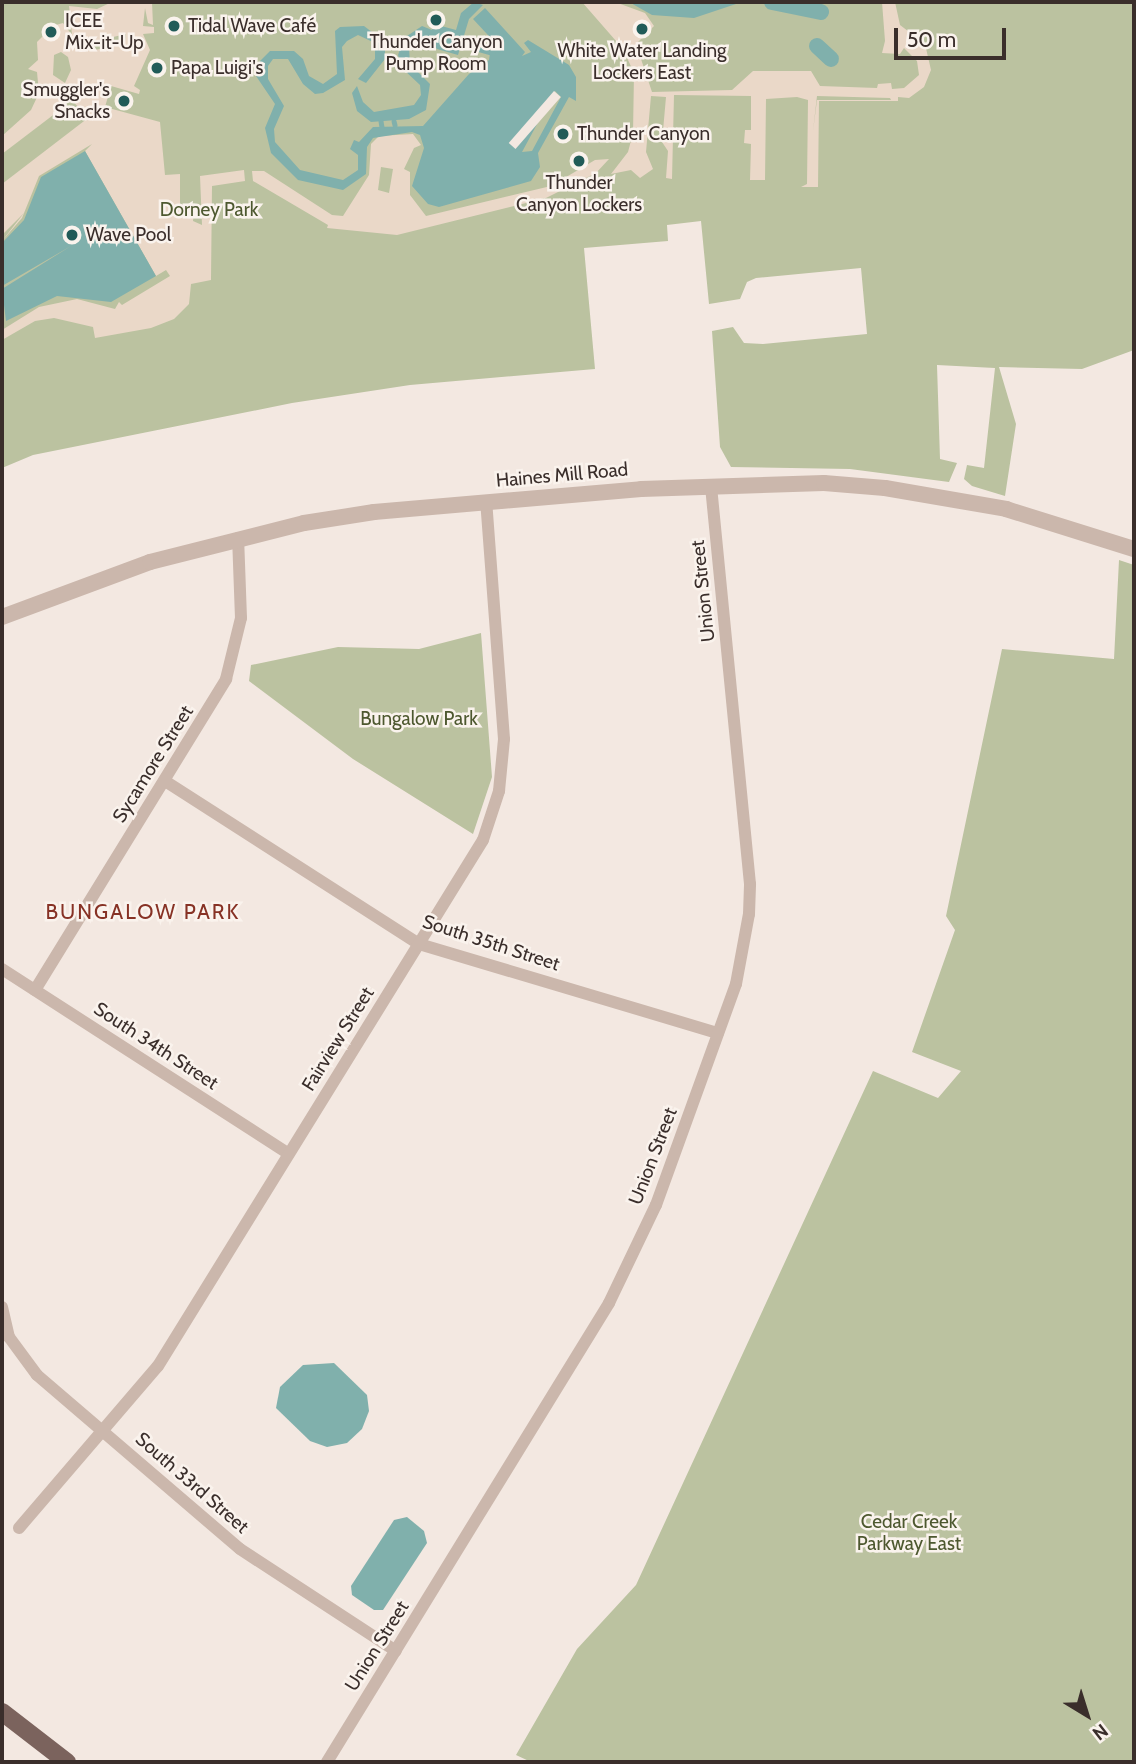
<!DOCTYPE html>
<meta charset="utf-8">
<style>
body{margin:0}
#map{position:relative;width:1136px;height:1764px;overflow:hidden;background:#f3e8e1;font-family:Cabin,sans-serif}
div>[style]{position:absolute}
[style*='--x']{left:calc(var(--x)*1px);top:calc(var(--y)*1px);width:calc(var(--w)*1px);rotate:calc(var(--a)*1deg)}
.green>*{inset:0;background:#bbc2a0}
.plaza>*{inset:0;background:#ead8c8}
.water>*{inset:0;background:#80b0ac}
.pier>*{inset:0;background:#f3e8e1;transform-origin:0 0}
.stream>*{height:4.5px;margin:-2.25px;padding:0 2.25px;transform-origin:2.25px;border-radius:2.25px;background:#80b0ac}
.canal>*{height:16px;margin:-8px;padding:0 8px;transform-origin:8px;border-radius:8px;background:#80b0ac}
.minor>*{height:12px;margin:-6px;padding:0 6px;transform-origin:6px;border-radius:6px;background:#cbb7ac}
.tertiary>*{height:16px;margin:-8px;padding:0 8px;transform-origin:8px;border-radius:8px;background:#cbb7ac}
.primary>*{height:18px;margin:-9px;padding:0 9px;transform-origin:9px;border-radius:9px;background:#7b635d}
.dots>*{width:19px;height:19px;translate:-50% -50%;box-sizing:border-box;border:4px solid #faf3ed;border-radius:50%}
span{translate:-50% -50%;white-space:nowrap;text-align:center;line-height:1.15;-webkit-text-stroke:5px #faf3ed;paint-order:stroke}
.poi-label{font-size:19px;color:#3a2e2b}
.left{translate:0 -50%;text-align:left}
.right{translate:-100% -50%;text-align:right}
.park-label{font-size:19px;color:#4d582f}
.street-label{font-size:19px;color:#3a2e2b}
.neighbourhood-label{font-size:21px;color:#873225;letter-spacing:2px}
.frame{position:absolute;inset:0;border:4px solid #3a2e2b;pointer-events:none}
.north{position:absolute;left:1052px;top:1680px;width:70px;height:70px;-webkit-text-stroke:5px #faf3ed;paint-order:stroke;rotate:142deg;font-size:19px;font-weight:700;line-height:28px;text-align:center;color:#3a2e2b}
.north::after{content:'';display:block;margin:auto;width:24px;height:32px;background:#3a2e2b;clip-path:polygon(50% 0,100% 100%,50% 72%,0 100%)}
.scale{position:absolute;left:894px;top:28px;width:112px;height:32px;box-sizing:border-box;border:4px solid #3a2e2b;border-top:0;padding-left:9px;font-size:21px;line-height:24px;white-space:nowrap;color:#3a2e2b;-webkit-text-stroke:5px #faf3ed;paint-order:stroke}
</style>
<div id="map">
<div class="green">
<i style="clip-path:polygon(2px 2px,1134px 2px,1134px 350px,1082px 369px,999px 367px,1016px 424px,1005px 496px,972px 486px,964px 479px,967px 465px,984px 468px,995px 368px,937px 365px,940px 459px,957px 463px,949px 482px,850px 469px,731px 467px,720px 447px,712px 331px,733px 327px,744px 343px,763px 344px,867px 334px,861px 268px,756px 278px,747px 282px,740px 299px,709px 304px,701px 221px,667px 225px,668px 241px,584px 248px,595px 369px,410px 385px,292px 403px,33px 455px,2px 468px)"></i>
<i style="clip-path:polygon(1119px 560px,1134px 565px,1134px 1762px,531px 1762px,516px 1755px,577px 1649px,636px 1585px,873px 1071px,938px 1098px,961px 1071px,912px 1052px,955px 930px,946px 916px,1002px 649px,1114px 659px)"></i>
<i style="clip-path:polygon(481px 633px,492px 777px,473px 834px,353px 759px,249px 681px,251px 665px,338px 647px,419px 649px)"></i>
</div>
<div class="plaza">
<i style="clip-path:polygon(evenodd,112px 2px,152px 2px,153px 25px,148px 23px,145px 8px,143px 26px,154px 27px,154px 33px,143px 34px,150px 50px,134px 86px,140px 90px,139px 94px,111px 86px,105px 107px,160px 122px,165px 175px,180px 174px,180px 210px,194px 209px,193px 221px,202px 225px,200px 176px,244px 170px,245px 181px,212px 186px,211px 280px,191px 284px,189px 304px,174px 319px,151px 328px,95px 338px,93px 327px,54px 318px,35px 321px,2px 340px,2px 330px,39px 307px,77px 299px,115px 309px,119px 302px,122px 305px,170px 276px,166px 270px,156px 276px,85px 151px,92px 144px,39px 176px,22px 218px,2px 241px,24px 213px,2px 235px,2px 184px,88px 118px,70px 98px,63px 102px,65px 106px,2px 154px,2px 136px,31px 110px,39px 93px,37px 72px,28px 69px,38px 60px,37px 42px,45px 34px,47px 40px,54px 38px,56px 31px,52px 26px,63px 23px,72px 35px,69px 6px,97px 9px,112px 2px,126px 34px,125px 42px,114px 46px,90px 51px,83px 44px,126px 34px,112px 2px,61px 52px,68px 57px,71px 70px,65px 83px,53px 75px,54px 55px,61px 52px)"></i>
<i style="clip-path:polygon(evenodd,582px 2px,615px 2px,645px 13px,654px 26px,636px 44px,652px 92px,732px 90px,753px 71px,811px 71px,820px 86px,877px 88px,878px 84px,891px 83px,892px 89px,904px 88px,919px 75px,917px 61px,904px 48px,900px 54px,882px 53px,885px 41px,882px 2px,895px 2px,900px 25px,925px 44px,931px 70px,924px 87px,909px 98px,898px 97px,898px 101px,819px 101px,818px 187px,801px 187px,807px 184px,808px 100px,797px 97px,766px 99px,765px 180px,750px 180px,751px 144px,744px 143px,745px 130px,751px 130px,751px 96px,674px 95px,672px 179px,666px 178px,668px 151px,662px 142px,666px 97px,651px 96px,646px 152px,653px 169px,640px 178px,631px 170px,611px 174px,628px 152px,633px 133px,634px 73px,623px 49px,582px 2px,817px 96px,890px 98px,891px 100px,817px 100px,813px 131px,817px 96px)"></i>
<i style="clip-path:polygon(evenodd,413px 134px,421px 145px,414px 148px,404px 169px,410px 172px,410px 195px,426px 216px,551px 186px,595px 160px,609px 159px,596px 173px,546px 198px,397px 235px,327px 228px,328px 225px,253px 181px,252px 171px,264px 171px,332px 215px,343px 216px,369px 175px,371px 144px,379px 136px,413px 134px,381px 167px,393px 169px,389px 193px,378px 190px,381px 167px)"></i>
</div>
<div class="water">
<i style="clip-path:polygon(474px 2px,483px 5px,469px 19px,458px 55px,437px 49px,428px 38px,419px 38px,409px 47px,410px 64px,430px 84px,426px 110px,409px 119px,371px 122px,357px 111px,352px 93px,357px 86px,363px 102px,374px 112px,414px 105px,421px 95px,420px 85px,403px 69px,398px 55px,404px 38px,422px 26px,432px 30px,434px 24px,456px 30px,461px 13px)"></i>
<i style="clip-path:polygon(629px 2px,742px 2px,694px 18px,652px 15px)"></i>
<i style="clip-path:polygon(evenodd,485px 8px,525px 52px,522px 56px,531px 52px,524px 43px,528px 40px,569px 65px,576px 77px,576px 101px,569px 97px,538px 153px,540px 167px,531px 181px,439px 207px,428px 204px,412px 186px,424px 148px,420px 135px,412px 132px,373px 138px,367px 147px,366px 174px,343px 190px,298px 180px,271px 153px,265px 128px,275px 104px,256px 76px,258px 63px,270px 51px,294px 51px,303px 59px,309px 76px,323px 84px,337px 74px,335px 31px,340px 27px,364px 26px,385px 42px,385px 59px,366px 83px,358px 79px,375px 59px,375px 43px,358px 35px,347px 41px,342px 47px,345px 80px,323px 93px,315px 94px,303px 84px,288px 59px,273px 59px,268px 66px,268px 79px,284px 106px,274px 129px,275px 142px,300px 170px,343px 180px,358px 170px,358px 155px,350px 149px,354px 140px,359px 142px,373px 127px,423px 126px,469px 74px,489px 60px,491px 47px,500px 48px,473px 19px,485px 8px,555px 91px,561px 97px,532px 151px,522px 152px,555px 91px)"></i>
<i style="clip-path:polygon(85px 151px,156px 276px,111px 302px,57px 296px,6px 321px,2px 289px,71px 246px,2px 286px,2px 243px,24px 220px,41px 177px)"></i>
<i style="clip-path:polygon(334px 1363px,367px 1395px,369px 1411px,362px 1429px,347px 1443px,327px 1447px,310px 1441px,276px 1408px,280px 1387px,303px 1365px)"></i>
<i style="clip-path:polygon(407px 1517px,424px 1531px,427px 1543px,383px 1610px,374px 1610px,352px 1595px,351px 1586px,394px 1520px)"></i>
</div>
<div class="pier">
<i style="left:554px;top:91px;width:9px;height:69px;rotate:41deg"></i>
</div>
<div class="stream">
<i style="--x:458;--y:43;--w:36;--a:16"></i>
<i style="--x:381;--y:121;--w:6;--a:81"></i>
<i style="--x:394;--y:121;--w:4;--a:76"></i>
</div>
<div class="canal">
<i style="--x:772;--y:2;--w:50;--a:11.5"></i>
<i style="--x:817;--y:46;--w:19;--a:43"></i>
</div>
<div class="minor">
<i style="--x:165;--y:781;--w:302;--a:32.7"></i>
<i style="--x:419;--y:944;--w:312;--a:16.6"></i>
<i style="--x:2;--y:969;--w:341;--a:32.8"></i>
<i style="--x:35;--y:990;--w:365;--a:-58.4"></i>
<i style="--x:226;--y:679;--w:63;--a:-76.2"></i>
<i style="--x:241;--y:618;--w:80;--a:-92.1"></i>
<i style="--x:2;--y:1307;--w:31;--a:77"></i>
<i style="--x:9;--y:1337;--w:47;--a:53.6"></i>
<i style="--x:37;--y:1375;--w:267;--a:40.6"></i>
<i style="--x:240;--y:1549;--w:186;--a:33.2"></i>
<i style="--x:19;--y:1528;--w:213;--a:-49.4"></i>
<i style="--x:158;--y:1366;--w:618;--a:-58.29"></i>
<i style="--x:483;--y:840;--w:52;--a:-71.9"></i>
<i style="--x:499;--y:791;--w:52;--a:-84.5"></i>
<i style="--x:504;--y:739;--w:238;--a:-94.3"></i>
<i style="--x:327;--y:1762;--w:539;--a:-58.43"></i>
<i style="--x:609;--y:1303;--w:109;--a:-64.4"></i>
<i style="--x:656;--y:1205;--w:235;--a:-70.1"></i>
<i style="--x:736;--y:984;--w:71;--a:-79.5"></i>
<i style="--x:749;--y:914;--w:30;--a:-88"></i>
<i style="--x:750;--y:884;--w:401;--a:-95.6"></i>
</div>
<div class="tertiary">
<i style="--x:2;--y:617;--w:158;--a:-20.4"></i>
<i style="--x:150;--y:562;--w:159;--a:-14.2"></i>
<i style="--x:304;--y:523;--w:71;--a:-8.9"></i>
<i style="--x:374;--y:512;--w:268;--a:-4.9"></i>
<i style="--x:641;--y:489;--w:183;--a:-1.9"></i>
<i style="--x:824;--y:483;--w:61;--a:4.7"></i>
<i style="--x:885;--y:488;--w:123;--a:9.8"></i>
<i style="--x:1006;--y:509;--w:134;--a:17.4"></i>
</div>
<div class="primary">
<i style="--x:2;--y:1712;--w:82;--a:37.6"></i>
</div>
<div class="dots">
<i style="left:436px;top:20px;background:#215b58"></i>
<i style="left:174px;top:26px;background:#215b58"></i>
<i style="left:642px;top:29px;background:#215b58"></i>
<i style="left:51px;top:32px;background:#215b58"></i>
<i style="left:157px;top:68px;background:#215b58"></i>
<i style="left:124px;top:101px;background:#215b58"></i>
<i style="left:563px;top:134px;background:#215b58"></i>
<i style="left:579px;top:161px;background:#215b58"></i>
<i style="left:72px;top:235px;background:#215b58"></i>
</div>
<div class="poi-label">
<span class="left" style="left:65px;top:32px">ICEE<br>Mix-it-Up</span>
<span class="left" style="left:188px;top:26px">Tidal Wave Café</span>
<span style="left:436px;top:53px">Thunder Canyon<br>Pump Room</span>
<span style="left:642px;top:62px">White Water Landing<br>Lockers East</span>
<span class="left" style="left:171px;top:68px">Papa Luigi's</span>
<span class="right" style="left:110px;top:101px">Smuggler's<br>Snacks</span>
<span class="left" style="left:577px;top:134px">Thunder Canyon</span>
<span style="left:579px;top:194px">Thunder<br>Canyon Lockers</span>
<span class="left" style="left:86px;top:235px">Wave Pool</span>
</div>
<div class="park-label">
<span style="left:209px;top:210px">Dorney Park</span>
<span style="left:419px;top:719px">Bungalow Park</span>
<span style="left:909px;top:1533px">Cedar Creek<br>Parkway East</span>
</div>
<div class="street-label">
<span style="left:562px;top:475px;rotate:-5deg">Haines Mill Road</span>
<span style="left:703px;top:591px;rotate:-96deg">Union Street</span>
<span style="left:153px;top:764px;rotate:-58deg">Sycamore Street</span>
<span style="left:491px;top:943px;rotate:18deg">South 35th Street</span>
<span style="left:338px;top:1039px;rotate:-58deg">Fairview Street</span>
<span style="left:156px;top:1046px;rotate:33deg">South 34th Street</span>
<span style="left:653px;top:1156px;rotate:-69deg">Union Street</span>
<span style="left:192px;top:1483px;rotate:41deg">South 33rd Street</span>
<span style="left:377px;top:1646px;rotate:-58deg">Union Street</span>
</div>
<div class="neighbourhood-label">
<span style="left:143px;top:912px">BUNGALOW PARK</span>
</div>
<div class="frame"></div>
<div class="north">N</div>
<div class="scale">50 m</div>
</div>
